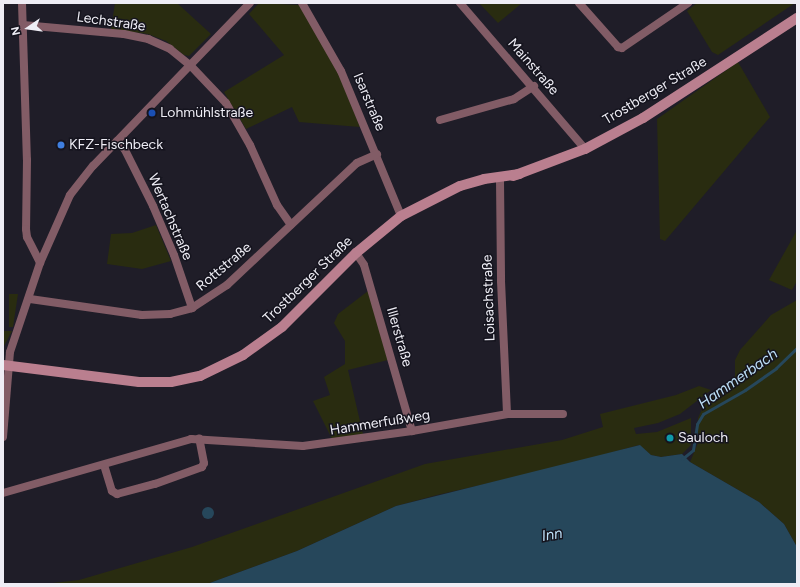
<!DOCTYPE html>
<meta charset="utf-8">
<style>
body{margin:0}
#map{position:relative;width:800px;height:587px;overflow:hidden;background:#1f1d28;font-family:Figtree,sans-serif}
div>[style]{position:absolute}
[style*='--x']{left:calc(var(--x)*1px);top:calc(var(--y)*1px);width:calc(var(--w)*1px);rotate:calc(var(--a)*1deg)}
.green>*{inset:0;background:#292c10}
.water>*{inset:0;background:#26475b}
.round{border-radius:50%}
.stream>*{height:3px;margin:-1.5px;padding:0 1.5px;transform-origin:1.5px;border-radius:1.5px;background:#26475b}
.street>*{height:8px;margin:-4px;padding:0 4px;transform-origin:4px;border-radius:4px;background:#825c66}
.secondary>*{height:10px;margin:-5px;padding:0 5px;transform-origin:5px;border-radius:5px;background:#ba7f8f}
.dots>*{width:11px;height:11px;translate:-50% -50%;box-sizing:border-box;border:2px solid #15141e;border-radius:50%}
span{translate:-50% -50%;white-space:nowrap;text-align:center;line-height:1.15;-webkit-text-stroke:3px #15141e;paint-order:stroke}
.street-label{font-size:14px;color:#eeedf5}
.poi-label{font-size:14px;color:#eeedf5}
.left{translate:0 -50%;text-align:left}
.water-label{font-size:15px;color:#bde0f8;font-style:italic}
.frame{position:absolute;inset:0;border:4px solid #eeedf5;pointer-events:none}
.north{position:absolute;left:8px;top:8px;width:40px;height:40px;-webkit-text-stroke:3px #15141e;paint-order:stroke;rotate:257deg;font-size:11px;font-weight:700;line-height:16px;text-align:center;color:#eeedf5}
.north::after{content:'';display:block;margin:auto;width:14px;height:18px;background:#eeedf5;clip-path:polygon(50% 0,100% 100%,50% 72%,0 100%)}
</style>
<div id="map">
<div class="green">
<i style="clip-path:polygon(115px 3px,177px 3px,211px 34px,189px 56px,184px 55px,166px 41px,148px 34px,111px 29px)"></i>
<i style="clip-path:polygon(259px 3px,299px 5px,334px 62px,360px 127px,299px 122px,292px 107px,246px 129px,224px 92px,284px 55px,249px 14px)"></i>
<i style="clip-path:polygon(479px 3px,522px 3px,498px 23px)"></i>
<i style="clip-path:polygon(697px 3px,795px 3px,718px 55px,712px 52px,687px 11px)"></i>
<i style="clip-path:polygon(738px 62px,770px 117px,665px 241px,660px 239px,657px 119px)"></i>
<i style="clip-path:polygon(156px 225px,171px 261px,142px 269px,107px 264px,111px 234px,132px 233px)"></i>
<i style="clip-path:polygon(797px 230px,797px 281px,792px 290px,769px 280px)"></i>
<i style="clip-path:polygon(368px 291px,388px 360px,348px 370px,363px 434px,332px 439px,313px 401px,330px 395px,324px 377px,345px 364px,345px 341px,334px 323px,338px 314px)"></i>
<i style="clip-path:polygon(9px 294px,18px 294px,13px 327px,9px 327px)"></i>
<i style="clip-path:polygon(797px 300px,797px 547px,784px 524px,759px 502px,690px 462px,698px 443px,698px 418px,704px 405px,735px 376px,735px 360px,740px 350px,771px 315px)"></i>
<i style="clip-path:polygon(3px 331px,12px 331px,3px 348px)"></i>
<i style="clip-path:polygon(699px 386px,711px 390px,680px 414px,658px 423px,634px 428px,636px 434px,657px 432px,691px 418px,691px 445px,682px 454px,661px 457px,651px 455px,639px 445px,555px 468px,437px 495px,396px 506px,297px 551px,207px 584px,44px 584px,79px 580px,192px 547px,425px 464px,562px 440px,603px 427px,600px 414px,676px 395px)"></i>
</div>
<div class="water">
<i style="clip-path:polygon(640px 445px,651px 455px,661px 457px,682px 454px,690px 462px,759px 502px,784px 524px,797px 547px,797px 584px,207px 584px,297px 551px,396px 506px)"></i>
<i class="round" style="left:202px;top:507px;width:12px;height:12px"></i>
</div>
<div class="stream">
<i style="--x:682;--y:459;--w:14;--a:-39"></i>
<i style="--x:693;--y:450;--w:26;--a:-81"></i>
<i style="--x:697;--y:424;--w:12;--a:-59"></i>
<i style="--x:703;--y:414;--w:48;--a:-29.7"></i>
<i style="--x:745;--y:390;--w:38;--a:-35"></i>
<i style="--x:776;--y:368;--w:29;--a:-44"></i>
</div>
<div class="street">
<i style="--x:22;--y:3;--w:157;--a:88.2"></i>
<i style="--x:27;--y:160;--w:69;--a:90.8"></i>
<i style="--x:26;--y:229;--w:8;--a:83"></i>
<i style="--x:27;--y:237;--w:29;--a:63"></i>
<i style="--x:302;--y:3;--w:78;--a:60.2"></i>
<i style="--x:341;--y:71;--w:157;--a:67.5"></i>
<i style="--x:460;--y:3;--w:192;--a:49.4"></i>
<i style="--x:579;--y:3;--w:59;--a:48.4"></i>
<i style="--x:618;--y:47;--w:4;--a:14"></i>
<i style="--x:622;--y:48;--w:80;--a:-34.3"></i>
<i style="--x:23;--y:25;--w:101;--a:5.1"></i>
<i style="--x:124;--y:34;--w:25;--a:12"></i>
<i style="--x:148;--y:39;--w:24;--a:24"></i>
<i style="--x:170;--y:49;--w:26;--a:39"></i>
<i style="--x:190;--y:65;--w:52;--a:46.5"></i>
<i style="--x:226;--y:103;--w:48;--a:60.3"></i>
<i style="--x:250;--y:145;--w:66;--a:65.8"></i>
<i style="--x:277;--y:205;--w:24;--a:55"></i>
<i style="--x:440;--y:120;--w:77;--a:-15.8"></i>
<i style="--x:514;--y:99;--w:24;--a:-33"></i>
<i style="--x:117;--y:141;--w:12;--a:48"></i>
<i style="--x:125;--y:150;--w:63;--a:63.4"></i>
<i style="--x:153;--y:206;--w:53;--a:66.8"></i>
<i style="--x:174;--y:255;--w:56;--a:71.2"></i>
<i style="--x:500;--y:180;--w:101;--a:89.4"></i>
<i style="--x:501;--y:281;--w:133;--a:87.4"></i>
<i style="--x:356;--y:253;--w:14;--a:56"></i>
<i style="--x:364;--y:265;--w:173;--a:73.9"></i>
<i style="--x:30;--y:299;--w:113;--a:8.1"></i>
<i style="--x:142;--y:315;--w:28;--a:-2"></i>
<i style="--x:170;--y:314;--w:23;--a:-15"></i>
<i style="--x:192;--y:308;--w:42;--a:-33.3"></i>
<i style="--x:227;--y:285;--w:178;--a:-43.2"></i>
<i style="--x:357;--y:163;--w:22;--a:-24"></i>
<i style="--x:3;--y:437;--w:85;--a:-85.3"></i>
<i style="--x:10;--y:352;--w:94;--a:-71.4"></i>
<i style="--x:40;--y:263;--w:74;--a:-66.2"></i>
<i style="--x:70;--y:195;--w:37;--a:-52"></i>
<i style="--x:93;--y:166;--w:226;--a:-46.1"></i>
<i style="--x:104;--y:465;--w:27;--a:73"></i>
<i style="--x:112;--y:491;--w:6;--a:31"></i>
<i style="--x:117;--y:494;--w:39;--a:-15"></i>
<i style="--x:155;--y:484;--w:50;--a:-19.9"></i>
<i style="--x:202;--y:467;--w:4;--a:-63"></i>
<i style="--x:204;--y:463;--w:25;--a:-101"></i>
<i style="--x:3;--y:493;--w:196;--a:-16"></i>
<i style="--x:191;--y:439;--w:112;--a:3.6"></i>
<i style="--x:303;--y:446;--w:110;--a:-7.8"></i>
<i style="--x:412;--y:431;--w:97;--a:-10.1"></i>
<i style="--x:507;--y:414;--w:56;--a:0"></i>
</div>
<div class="secondary">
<i style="--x:513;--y:176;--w:77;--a:-20.6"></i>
<i style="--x:585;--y:149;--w:66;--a:-28.1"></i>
<i style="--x:643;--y:118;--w:184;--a:-33"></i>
<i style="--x:3;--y:365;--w:137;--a:7.1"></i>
<i style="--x:139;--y:382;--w:32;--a:0"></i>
<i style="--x:171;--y:382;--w:30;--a:-12"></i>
<i style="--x:200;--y:376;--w:48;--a:-26"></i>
<i style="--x:243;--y:355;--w:48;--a:-35.7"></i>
<i style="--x:282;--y:327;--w:105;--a:-45"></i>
<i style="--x:356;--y:253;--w:58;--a:-39.4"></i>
<i style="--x:401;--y:216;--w:66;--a:-27"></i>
<i style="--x:460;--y:186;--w:25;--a:-16"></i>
<i style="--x:484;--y:179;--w:36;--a:-8"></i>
</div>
<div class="dots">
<i style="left:152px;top:113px;background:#1a4fb4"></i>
<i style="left:61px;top:145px;background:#3f7fe0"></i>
<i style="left:670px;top:438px;background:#0f9aa8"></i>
</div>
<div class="street-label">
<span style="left:111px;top:22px;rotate:8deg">Lechstraße</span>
<span style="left:533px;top:67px;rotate:49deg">Mainstraße</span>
<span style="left:655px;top:91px;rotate:-31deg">Trostberger Straße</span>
<span style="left:369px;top:102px;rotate:67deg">Isarstraße</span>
<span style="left:170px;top:217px;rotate:67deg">Wertachstraße</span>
<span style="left:224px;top:267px;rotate:-40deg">Rottstraße</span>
<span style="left:308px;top:280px;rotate:-44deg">Trostberger Straße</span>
<span style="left:489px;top:298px;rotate:-92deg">Loisachstraße</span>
<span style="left:399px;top:337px;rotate:74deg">Illerstraße</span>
<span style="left:380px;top:423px;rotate:-9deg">Hammerfußweg</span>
</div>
<div class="poi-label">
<span class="left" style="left:160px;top:113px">Lohmühlstraße</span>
<span class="left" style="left:69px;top:145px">KFZ-Fischbeck</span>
<span class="left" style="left:678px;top:438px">Sauloch</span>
</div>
<div class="water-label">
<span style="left:738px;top:379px;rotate:-35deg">Hammerbach</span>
<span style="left:552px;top:535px;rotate:-9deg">Inn</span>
</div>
<div class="frame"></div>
<div class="north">N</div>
</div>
